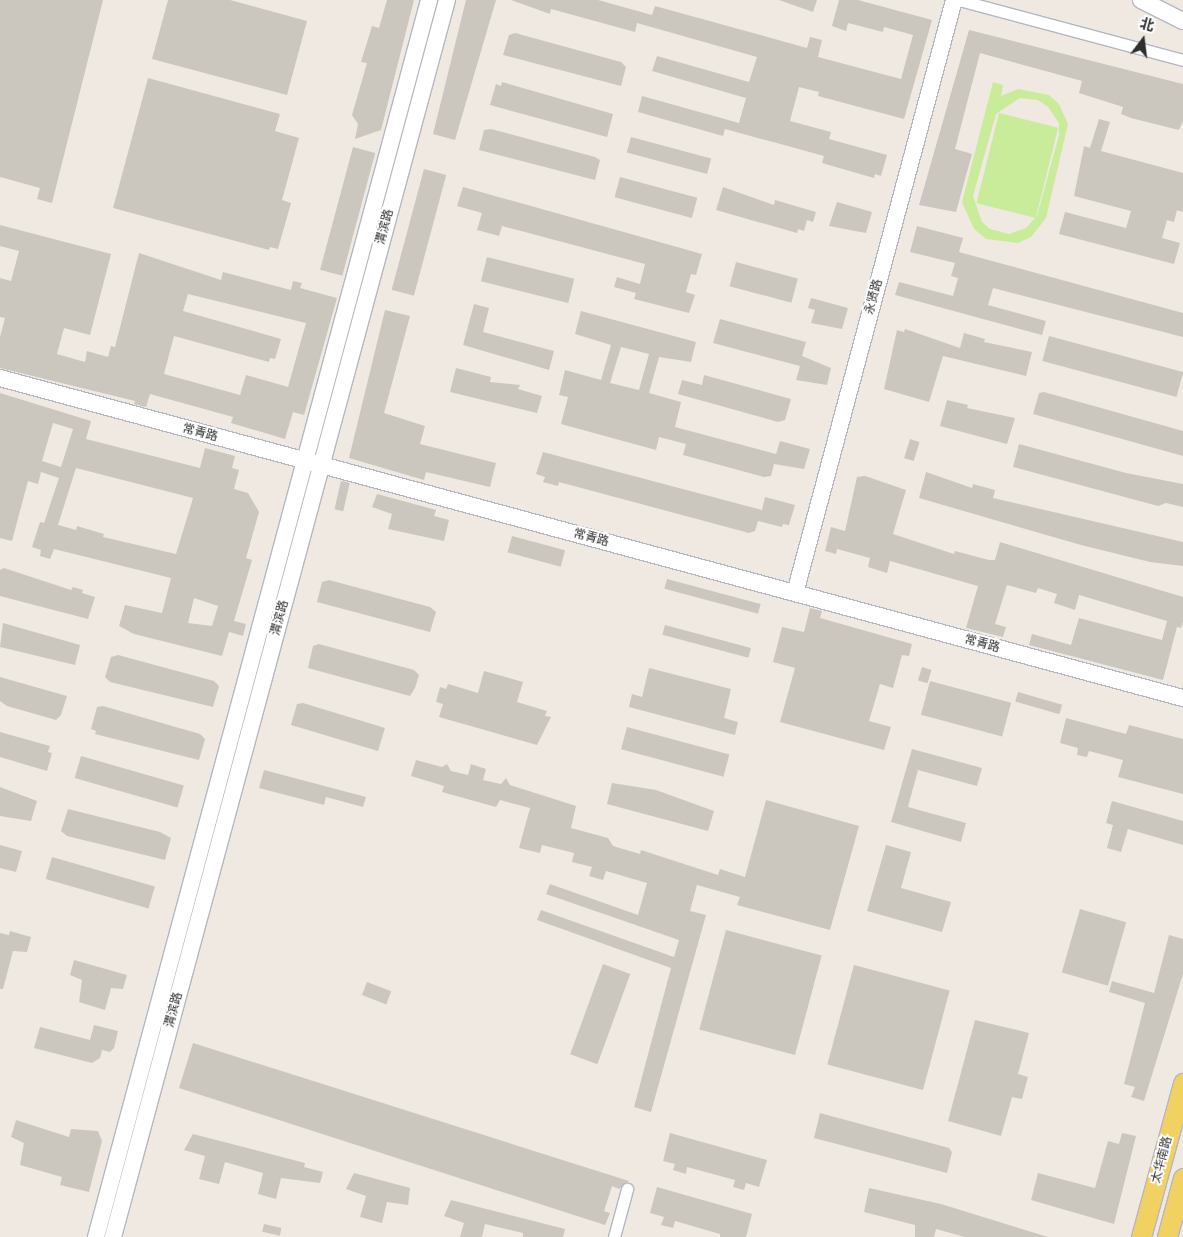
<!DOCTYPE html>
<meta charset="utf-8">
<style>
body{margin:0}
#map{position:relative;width:1183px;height:1237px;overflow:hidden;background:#efe9e1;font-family:Signika,"Noto Sans SC",sans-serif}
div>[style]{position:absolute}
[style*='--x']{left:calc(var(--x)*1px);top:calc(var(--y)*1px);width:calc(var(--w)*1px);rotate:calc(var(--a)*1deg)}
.pitch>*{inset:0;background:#c9ec9a;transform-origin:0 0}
.building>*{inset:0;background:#cbc7bf;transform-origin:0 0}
.roads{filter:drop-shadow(1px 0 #b4b7c1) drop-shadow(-1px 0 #b4b7c1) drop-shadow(0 1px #b4b7c1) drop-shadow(0 -1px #b4b7c1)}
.street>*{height:11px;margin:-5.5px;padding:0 5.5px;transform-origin:5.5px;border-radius:5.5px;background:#fff}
.secondary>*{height:16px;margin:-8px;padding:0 8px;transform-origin:8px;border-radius:8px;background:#fff}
.primary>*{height:19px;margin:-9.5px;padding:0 9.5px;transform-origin:9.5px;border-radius:9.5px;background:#f2d163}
span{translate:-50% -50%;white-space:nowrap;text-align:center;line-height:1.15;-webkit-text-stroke:4px #fff;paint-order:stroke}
.street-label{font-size:12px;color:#2e2e2e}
.north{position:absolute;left:1118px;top:15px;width:50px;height:50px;-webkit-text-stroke:4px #fff;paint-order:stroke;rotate:15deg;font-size:14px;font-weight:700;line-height:20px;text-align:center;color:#2e2e2e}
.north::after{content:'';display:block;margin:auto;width:18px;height:22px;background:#2e2e2e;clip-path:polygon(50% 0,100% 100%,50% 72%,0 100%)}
</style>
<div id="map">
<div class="pitch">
<i style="clip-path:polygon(evenodd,993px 82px,1003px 85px,1001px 96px,1018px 89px,1049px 95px,1059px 104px,1068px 124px,1046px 218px,1031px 237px,1018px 243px,986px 239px,974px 229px,962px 202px,993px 82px,1020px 98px,1038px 100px,1048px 107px,1059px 123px,1059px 135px,1037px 216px,1026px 228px,1009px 234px,990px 229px,982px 222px,973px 196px,996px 114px,1020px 98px)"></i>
<i style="left:999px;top:113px;width:61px;height:93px;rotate:14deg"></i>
</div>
<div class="building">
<i style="clip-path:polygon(0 0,103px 0,52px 203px,37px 199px,40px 188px,0 177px)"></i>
<i style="clip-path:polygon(168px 0,230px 0,307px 21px,287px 95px,152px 59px)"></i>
<i style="clip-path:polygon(387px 0,414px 0,381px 130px,355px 139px,358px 124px,352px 115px,367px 63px,361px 62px,372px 26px,379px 28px)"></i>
<i style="clip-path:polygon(466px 0,496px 0,455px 140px,433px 134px)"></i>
<i style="clip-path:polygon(511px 0,598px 0,652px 15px,655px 6px,807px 48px,810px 37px,822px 40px,818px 57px,901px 79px,913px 35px,884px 27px,883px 32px,848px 23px,846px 31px,832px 26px,839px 0,858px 0,932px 20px,904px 119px,818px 96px,819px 92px,799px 87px,790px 121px,831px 132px,829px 139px,887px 155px,881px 176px,875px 174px,874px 178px,822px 163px,824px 156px,725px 129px,723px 136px,638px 112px,642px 96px,739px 123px,746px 98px,652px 71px,657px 56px,749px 82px,757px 57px,637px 23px,635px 32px,551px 9px,550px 14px)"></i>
<i style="clip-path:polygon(779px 0,817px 0,813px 12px)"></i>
<i style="clip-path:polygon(969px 30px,1183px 84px,1183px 121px,1179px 130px,1131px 118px,1121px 114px,1123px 107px,1079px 93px,1082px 81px,980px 53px,955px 149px,972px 154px,956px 212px,919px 205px)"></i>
<i style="clip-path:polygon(515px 33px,621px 62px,626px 67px,621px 86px,503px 55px,509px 35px)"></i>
<i style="clip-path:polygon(148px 78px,280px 114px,275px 131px,299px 138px,282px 200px,291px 203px,278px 249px,270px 247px,269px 250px,113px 208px)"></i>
<i style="clip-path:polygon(502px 82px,613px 114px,607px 137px,490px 105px,496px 84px,501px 86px)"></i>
<i style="clip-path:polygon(1099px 119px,1110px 122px,1101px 151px,1183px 173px,1183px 212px,1177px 210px,1174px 222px,1167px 220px,1162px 238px,1180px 243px,1174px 264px,1059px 234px,1065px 212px,1126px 228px,1131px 211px,1074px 196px,1084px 146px,1090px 148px)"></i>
<i style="clip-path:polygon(491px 129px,595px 157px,600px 160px,595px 180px,479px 150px,484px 130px)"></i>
<i style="left:631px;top:137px;width:83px;height:16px;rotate:15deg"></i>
<i style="left:353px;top:147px;width:23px;height:127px;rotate:15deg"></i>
<i style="left:424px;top:169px;width:23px;height:125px;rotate:15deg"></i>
<i style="left:620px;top:177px;width:80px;height:21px;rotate:15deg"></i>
<i style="clip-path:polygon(463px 187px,702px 254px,696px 275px,691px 274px,686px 292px,695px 295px,689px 313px,634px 299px,636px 293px,614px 287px,617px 277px,640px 284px,645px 264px,502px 226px,499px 236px,477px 230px,482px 213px,457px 206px)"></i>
<i style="clip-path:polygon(723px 187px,774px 205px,775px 200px,816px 212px,813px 222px,807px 220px,804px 231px,798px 229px,797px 233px,716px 210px)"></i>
<i style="clip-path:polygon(837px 202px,872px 212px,866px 233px,829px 226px)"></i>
<i style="clip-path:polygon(evenodd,0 225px,111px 254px,90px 335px,64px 328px,57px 354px,85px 362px,87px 351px,108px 357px,111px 346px,115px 347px,139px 253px,221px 280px,223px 272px,291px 290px,293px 281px,302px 283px,300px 288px,337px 298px,304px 415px,293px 412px,285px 439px,231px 423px,233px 417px,150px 394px,146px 407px,134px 404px,135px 401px,0 368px,0 337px,5px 318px,0 317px,0 278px,11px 281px,19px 251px,0 246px,0 225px,188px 294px,306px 323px,288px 387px,246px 375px,240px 395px,164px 374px,174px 336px,269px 362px,270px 358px,275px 359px,281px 339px,183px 311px,188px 294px)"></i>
<i style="clip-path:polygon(917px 226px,963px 238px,959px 252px,1183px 313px,1183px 337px,993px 288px,988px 305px,1046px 321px,1042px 335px,895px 295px,899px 282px,953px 296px,958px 278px,951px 276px,955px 263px,910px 252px)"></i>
<i style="left:487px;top:257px;width:90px;height:25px;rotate:14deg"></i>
<i style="left:736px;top:262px;width:64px;height:25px;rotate:15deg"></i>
<i style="clip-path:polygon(811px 298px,848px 308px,842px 329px,811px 323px,815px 310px,808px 308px)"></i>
<i style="clip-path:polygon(474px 304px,489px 308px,483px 332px,554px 351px,549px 370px,463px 345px)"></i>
<i style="clip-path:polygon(385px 310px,410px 316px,384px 413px,425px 426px,420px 444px,496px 463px,490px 487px,426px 472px,424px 480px,349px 458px)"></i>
<i style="clip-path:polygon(evenodd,581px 311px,696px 342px,691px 362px,659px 357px,649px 393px,681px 402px,675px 427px,776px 454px,780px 441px,810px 449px,804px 469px,774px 464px,771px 476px,764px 477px,683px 455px,686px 444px,659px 437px,656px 450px,561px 424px,568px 397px,559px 395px,565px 370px,601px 380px,611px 345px,575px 334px,581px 311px,621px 347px,649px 354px,639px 390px,610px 383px,621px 347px)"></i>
<i style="clip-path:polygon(720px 319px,806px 342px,802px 356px,831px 368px,827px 385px,796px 380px,800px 366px,713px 343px)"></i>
<i style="clip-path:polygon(905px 329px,960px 348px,964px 333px,985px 339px,984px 342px,1032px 352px,1026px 376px,943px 356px,929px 402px,884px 389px,897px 330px,904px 332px)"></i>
<i style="left:1049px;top:336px;width:139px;height:26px;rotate:15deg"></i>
<i style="clip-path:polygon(456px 368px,491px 377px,490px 382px,520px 385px,518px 389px,542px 396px,537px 413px,450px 392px)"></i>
<i style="clip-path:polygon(704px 375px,791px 399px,785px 420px,778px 422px,678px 394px,682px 380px,702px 385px)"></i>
<i style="clip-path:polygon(1044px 392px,1183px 431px,1183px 456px,1033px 414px,1039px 393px)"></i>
<i style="clip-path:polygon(evenodd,0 393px,91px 421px,86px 439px,200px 468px,205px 448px,235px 456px,232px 468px,239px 470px,234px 489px,248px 493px,259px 512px,246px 558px,252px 560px,234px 621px,246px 624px,243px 636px,229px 632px,222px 656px,134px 634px,119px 626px,125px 605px,162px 613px,171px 578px,54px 549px,50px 559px,40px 556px,41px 550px,32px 547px,40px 522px,44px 523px,59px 478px,41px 472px,38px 484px,28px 481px,12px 541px,0 538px,0 393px,53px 423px,73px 429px,61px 467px,42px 461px,53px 423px,0 393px,76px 468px,193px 498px,176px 554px,103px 537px,104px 534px,77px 526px,76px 530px,58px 525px,76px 468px,0 393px,194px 598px,218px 606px,212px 626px,188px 623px,194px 598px)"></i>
<i style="clip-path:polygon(947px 400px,968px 405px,967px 408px,1015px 418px,1007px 444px,940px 426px)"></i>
<i style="left:910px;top:439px;width:10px;height:20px;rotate:17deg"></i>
<i style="clip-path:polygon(1019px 444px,1126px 473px,1183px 484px,1183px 507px,1166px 503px,1158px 506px,1013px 467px)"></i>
<i style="clip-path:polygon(543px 452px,762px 510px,765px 497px,795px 505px,789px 525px,783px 524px,782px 527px,758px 521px,755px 531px,749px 533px,559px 482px,558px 486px,543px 482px,545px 477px,536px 474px)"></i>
<i style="clip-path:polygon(926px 472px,972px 488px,973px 484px,995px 490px,993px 498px,1183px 542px,1183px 566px,1150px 562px,1081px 545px,919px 498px)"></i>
<i style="clip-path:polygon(865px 476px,906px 490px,893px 534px,954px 554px,955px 551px,989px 560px,995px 560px,1000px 542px,1183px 597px,1183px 622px,1181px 628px,1177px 627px,1163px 680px,1029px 645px,1032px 634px,1071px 645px,1079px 618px,1162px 640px,1167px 621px,1079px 595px,1075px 610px,1054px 603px,1057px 594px,1038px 588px,1036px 593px,1007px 585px,995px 624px,1006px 627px,1003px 637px,966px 628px,978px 586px,890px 561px,887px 573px,868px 567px,870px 558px,837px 549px,836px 554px,825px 551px,831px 527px,845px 531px,857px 477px)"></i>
<i style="left:341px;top:481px;width:9px;height:29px;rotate:13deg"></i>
<i style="clip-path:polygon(377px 494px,436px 510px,434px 516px,449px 520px,444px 541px,388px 529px,392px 514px,372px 507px)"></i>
<i style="left:512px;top:536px;width:55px;height:17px;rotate:15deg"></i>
<i style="clip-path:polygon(4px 568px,71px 590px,73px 587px,83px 590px,82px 593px,95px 597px,88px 619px,0 596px,0 570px)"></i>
<i style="left:667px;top:579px;width:97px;height:10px;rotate:15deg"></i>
<i style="clip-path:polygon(329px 580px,430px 607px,436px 612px,430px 632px,317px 602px,322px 582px)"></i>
<i style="clip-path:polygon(810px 608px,822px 611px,820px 618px,912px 644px,909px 656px,902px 655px,893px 688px,880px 684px,869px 721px,891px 727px,884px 750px,780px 722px,795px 668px,773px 662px,782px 627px,804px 632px)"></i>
<i style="clip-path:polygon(3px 623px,80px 645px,75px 665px,0 647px)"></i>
<i style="left:665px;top:625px;width:89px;height:10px;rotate:15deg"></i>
<i style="clip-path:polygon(319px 644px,414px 670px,419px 675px,415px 688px,410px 696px,308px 668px,313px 646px)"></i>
<i style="clip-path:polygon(118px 655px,214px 681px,219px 686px,213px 707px,110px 682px,105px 677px,111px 657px)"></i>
<i style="left:922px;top:667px;width:10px;height:14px;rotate:17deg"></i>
<i style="clip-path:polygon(649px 668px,731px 689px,724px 718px,738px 722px,735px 735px,629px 707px,632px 694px,642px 697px)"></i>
<i style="clip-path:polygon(484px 671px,523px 682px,517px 702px,547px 711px,545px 716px,551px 717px,537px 745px,439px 717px,443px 704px,436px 702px,440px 687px,446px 689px,448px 684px,478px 693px)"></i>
<i style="clip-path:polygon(0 677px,67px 696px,61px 715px,56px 720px,7px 706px,0 701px)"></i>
<i style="left:930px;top:681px;width:84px;height:35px;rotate:15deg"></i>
<i style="left:1018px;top:692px;width:46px;height:10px;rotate:16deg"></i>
<i style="clip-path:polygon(303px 703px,385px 728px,378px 751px,291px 725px,297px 704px)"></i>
<i style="clip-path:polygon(103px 706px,200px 734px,205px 739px,199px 760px,95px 734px,96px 731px,91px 729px,97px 707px)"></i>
<i style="clip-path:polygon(1066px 718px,1126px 734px,1129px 725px,1183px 739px,1183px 794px,1118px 777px,1123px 760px,1089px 751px,1087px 757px,1077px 755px,1078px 748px,1060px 743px)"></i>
<i style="left:627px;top:727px;width:106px;height:23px;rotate:15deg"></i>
<i style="clip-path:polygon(0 732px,50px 746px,48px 752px,52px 753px,47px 771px,0 757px)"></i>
<i style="clip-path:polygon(912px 749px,982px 768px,977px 786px,918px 770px,908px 807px,966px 823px,961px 842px,891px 822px)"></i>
<i style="left:81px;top:756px;width:107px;height:23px;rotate:16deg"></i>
<i style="clip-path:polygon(416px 760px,442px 767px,447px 764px,451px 771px,468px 775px,471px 764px,486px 769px,483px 780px,501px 784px,506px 778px,510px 785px,576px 806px,571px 828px,608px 838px,613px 846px,640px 854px,641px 850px,718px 875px,720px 869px,745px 877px,766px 800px,859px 826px,830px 930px,737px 905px,740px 897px,697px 885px,690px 911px,706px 915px,651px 1112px,634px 1107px,671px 968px,537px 920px,541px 910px,674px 957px,679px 940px,546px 894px,550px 884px,638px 915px,647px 883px,606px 871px,603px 880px,589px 876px,592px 867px,572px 862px,574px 853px,542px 845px,540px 853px,519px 848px,530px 808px,500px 800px,496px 807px,442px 792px,444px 786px,411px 776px)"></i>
<i style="clip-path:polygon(264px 770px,366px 797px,363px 807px,326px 797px,324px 805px,259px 788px)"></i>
<i style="clip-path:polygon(612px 783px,656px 790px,714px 811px,708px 831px,607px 804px)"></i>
<i style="clip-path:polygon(0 787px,37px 801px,31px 821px,0 816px)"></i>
<i style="clip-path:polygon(1112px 801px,1183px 821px,1183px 845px,1128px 829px,1121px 852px,1107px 848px,1113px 825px,1106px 823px)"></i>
<i style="clip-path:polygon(68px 809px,160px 832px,171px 838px,165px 860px,67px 836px,61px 831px)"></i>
<i style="clip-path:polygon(0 845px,22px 851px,16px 872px,0 868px)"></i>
<i style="clip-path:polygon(886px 845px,911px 852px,901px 888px,951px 902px,942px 932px,867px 911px)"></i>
<i style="left:52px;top:857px;width:107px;height:23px;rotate:16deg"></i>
<i style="left:1080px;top:909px;width:48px;height:66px;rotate:16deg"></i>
<i style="left:726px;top:930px;width:99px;height:103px;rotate:15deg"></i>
<i style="clip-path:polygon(10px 931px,31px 937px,27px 952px,13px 951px,3px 989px,0 989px,0 933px,9px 935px)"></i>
<i style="clip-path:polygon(1169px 935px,1183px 939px,1183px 974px,1144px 1101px,1131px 1097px,1135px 1087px,1124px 1084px,1145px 1003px,1109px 992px,1112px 981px,1154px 993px)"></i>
<i style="clip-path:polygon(74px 960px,127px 975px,123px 989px,111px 988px,105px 1010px,79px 1002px,82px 980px,70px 975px)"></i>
<i style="left:603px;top:964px;width:29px;height:96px;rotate:20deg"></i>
<i style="left:854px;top:965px;width:99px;height:103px;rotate:15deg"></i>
<i style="left:367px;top:982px;width:26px;height:14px;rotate:21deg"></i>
<i style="clip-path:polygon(975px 1020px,1029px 1033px,1018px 1074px,1028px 1077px,1022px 1099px,1012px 1097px,1001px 1136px,948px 1121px)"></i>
<i style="clip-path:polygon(94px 1025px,118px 1031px,114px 1048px,110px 1052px,102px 1050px,100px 1058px,92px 1063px,34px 1048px,40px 1027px,90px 1040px)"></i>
<i style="clip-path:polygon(193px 1043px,629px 1181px,619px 1189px,612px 1186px,604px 1211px,610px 1213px,605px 1225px,179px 1088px)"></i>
<i style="clip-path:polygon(820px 1113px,949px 1148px,952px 1152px,947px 1173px,814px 1138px)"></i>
<i style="clip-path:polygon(16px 1120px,69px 1137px,71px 1129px,98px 1131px,102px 1141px,89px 1192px,60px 1185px,62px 1177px,20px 1165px,24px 1143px,11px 1137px)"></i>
<i style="clip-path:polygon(670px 1133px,767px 1160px,759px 1187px,746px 1183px,744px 1190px,733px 1187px,735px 1180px,687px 1167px,686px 1174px,673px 1170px,675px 1164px,663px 1161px)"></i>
<i style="clip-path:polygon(1122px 1133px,1136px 1136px,1114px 1224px,1031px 1200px,1038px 1173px,1095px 1188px,1108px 1141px,1119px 1144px)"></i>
<i style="clip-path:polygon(193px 1134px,305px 1163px,304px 1167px,323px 1172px,320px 1183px,281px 1178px,276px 1199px,258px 1194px,263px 1173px,225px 1162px,219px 1184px,199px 1179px,205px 1156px,184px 1150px)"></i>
<i style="clip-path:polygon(354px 1173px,410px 1188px,408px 1205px,387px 1202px,382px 1223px,360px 1217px,366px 1196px,346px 1189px)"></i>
<i style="clip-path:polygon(657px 1187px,752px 1214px,746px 1237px,720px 1237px,720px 1234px,675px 1221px,673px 1228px,661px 1225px,664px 1217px,650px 1213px)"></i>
<i style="clip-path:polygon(869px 1188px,941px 1204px,1048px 1237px,965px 1237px,936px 1229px,934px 1237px,915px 1237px,915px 1225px,864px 1212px)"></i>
<i style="clip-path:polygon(451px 1200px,565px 1229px,563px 1237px,523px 1237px,523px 1233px,485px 1224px,482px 1237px,460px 1237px,464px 1223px,444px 1216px)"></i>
<i style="left:264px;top:1224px;width:18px;height:8px;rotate:13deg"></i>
</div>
<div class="roads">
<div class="street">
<i style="--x:959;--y:0;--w:232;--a:15"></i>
<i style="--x:614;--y:1237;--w:50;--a:-74.8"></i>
</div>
<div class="secondary">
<i style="--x:1141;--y:0;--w:47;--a:26.6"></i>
<i style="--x:0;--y:378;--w:1226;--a:15.14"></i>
<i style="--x:795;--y:593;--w:614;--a:-74.99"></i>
<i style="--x:96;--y:1237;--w:1281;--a:-74.93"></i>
<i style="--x:113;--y:1237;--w:1281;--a:-74.89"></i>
</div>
<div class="primary">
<i style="--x:1141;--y:1237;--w:160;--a:-74.7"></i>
<i style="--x:1167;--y:1237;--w:61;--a:-74.8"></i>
</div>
</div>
<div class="street-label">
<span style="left:385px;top:227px;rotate:-75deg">渭滨路</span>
<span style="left:874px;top:297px;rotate:-75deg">永贤路</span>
<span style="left:200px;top:433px;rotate:15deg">常青路</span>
<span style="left:591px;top:538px;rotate:15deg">常青路</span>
<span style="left:280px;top:618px;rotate:-75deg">渭滨路</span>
<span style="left:982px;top:644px;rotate:15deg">常青路</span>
<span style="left:174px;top:1010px;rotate:-75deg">渭滨路</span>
<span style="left:1162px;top:1160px;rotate:-75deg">太华南路</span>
</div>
<div class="north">北</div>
</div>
